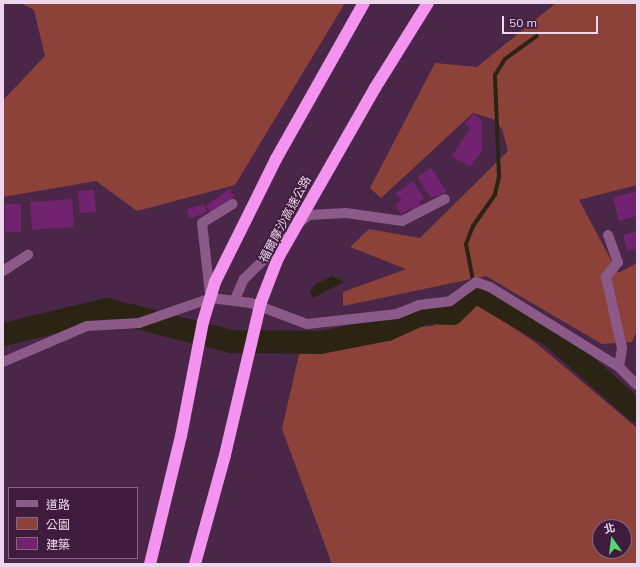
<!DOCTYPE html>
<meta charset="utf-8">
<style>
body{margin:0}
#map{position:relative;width:640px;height:567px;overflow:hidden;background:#4a2649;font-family:Mulish,"Noto Sans TC",sans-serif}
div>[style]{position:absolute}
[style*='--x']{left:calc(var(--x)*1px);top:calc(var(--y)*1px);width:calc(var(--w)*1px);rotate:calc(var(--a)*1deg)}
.green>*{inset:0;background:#8d4239}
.water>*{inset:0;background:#2b2414}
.stream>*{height:4px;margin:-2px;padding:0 2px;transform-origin:2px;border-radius:2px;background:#2b2414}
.river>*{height:23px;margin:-11.5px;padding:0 11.5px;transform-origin:11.5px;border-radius:11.5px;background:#2b2414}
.building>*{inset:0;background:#722370;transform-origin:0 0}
.minor>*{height:10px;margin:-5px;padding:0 5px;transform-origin:5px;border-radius:5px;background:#8c5a89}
.highway>*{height:12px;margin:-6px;padding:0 6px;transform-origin:6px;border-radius:6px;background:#f593f0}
.highway-bridge>*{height:12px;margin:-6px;padding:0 6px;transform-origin:6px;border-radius:6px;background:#f593f0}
span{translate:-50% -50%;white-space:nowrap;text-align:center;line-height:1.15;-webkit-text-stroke:3.5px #3f1c3e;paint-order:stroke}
.street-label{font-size:12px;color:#eed7ec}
.frame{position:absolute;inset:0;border:4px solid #eed7ec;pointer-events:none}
.legend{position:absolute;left:8px;top:487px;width:130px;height:72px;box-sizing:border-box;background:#3f1c3e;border:1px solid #856784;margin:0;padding:5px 7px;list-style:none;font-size:12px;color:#eed7ec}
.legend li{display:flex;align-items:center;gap:8px;height:20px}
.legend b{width:20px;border:1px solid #856784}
.north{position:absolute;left:592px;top:519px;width:40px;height:40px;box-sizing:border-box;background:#3f1c3e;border:1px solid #856784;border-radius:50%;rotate:346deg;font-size:11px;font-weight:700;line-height:16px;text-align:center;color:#eed7ec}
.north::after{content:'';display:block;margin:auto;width:14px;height:18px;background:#53d673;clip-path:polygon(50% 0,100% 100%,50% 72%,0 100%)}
.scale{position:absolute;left:502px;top:16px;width:96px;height:18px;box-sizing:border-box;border:2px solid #eed7ec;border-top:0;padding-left:5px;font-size:12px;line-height:14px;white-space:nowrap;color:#eed7ec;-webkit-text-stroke:3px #3f1c3e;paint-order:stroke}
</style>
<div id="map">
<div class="green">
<i style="clip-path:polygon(21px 3px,345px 3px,235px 185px,137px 211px,96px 181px,3px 197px,3px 100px,45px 56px,34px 10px)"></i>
<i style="clip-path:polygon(556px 3px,637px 3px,637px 185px,579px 200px,618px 273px,637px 263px,637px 330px,632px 342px,602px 344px,486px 276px,343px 306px,343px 292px,406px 269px,350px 247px,369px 229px,420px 238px,508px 151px,502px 129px,493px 119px,473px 113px,381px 198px,370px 188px,435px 63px,477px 67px)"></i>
<i style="clip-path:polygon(evenodd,468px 297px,536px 343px,637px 428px,637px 564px,332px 564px,282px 429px,303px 337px,433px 326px,468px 297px,600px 527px,624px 527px,624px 551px,600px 551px,600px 527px)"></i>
</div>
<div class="water">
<i style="clip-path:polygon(332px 276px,344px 282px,313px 298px,310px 291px,316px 284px)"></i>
</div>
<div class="stream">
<i style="--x:475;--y:291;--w:48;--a:-100.8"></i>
<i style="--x:466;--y:244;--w:19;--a:-69"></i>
<i style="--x:473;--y:226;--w:39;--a:-55"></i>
<i style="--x:495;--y:194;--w:18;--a:-77"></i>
<i style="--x:499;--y:176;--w:101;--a:-92.3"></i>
<i style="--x:495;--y:75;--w:19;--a:-58"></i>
<i style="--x:505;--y:59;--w:39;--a:-36"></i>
</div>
<div class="river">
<i style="--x:3;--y:334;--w:106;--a:-13.6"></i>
<i style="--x:106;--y:309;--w:129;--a:14.4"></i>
<i style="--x:231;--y:341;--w:89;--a:0.6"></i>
<i style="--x:320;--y:342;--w:68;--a:-11"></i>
<i style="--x:387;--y:329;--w:42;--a:-24.1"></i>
<i style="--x:425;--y:312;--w:27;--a:2"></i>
<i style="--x:452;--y:313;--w:32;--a:-44"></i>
<i style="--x:475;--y:291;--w:91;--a:30.5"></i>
<i style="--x:553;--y:337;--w:112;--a:41.4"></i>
</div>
<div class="building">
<i style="clip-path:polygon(473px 114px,482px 120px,482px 151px,470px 167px,452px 156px,470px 128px,465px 124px)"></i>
<i style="clip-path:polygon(431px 168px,447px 192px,431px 198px,417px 177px)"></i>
<i style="clip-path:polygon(413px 181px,424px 198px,419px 202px,423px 207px,414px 213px,411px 208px,401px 214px,395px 205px,401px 200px,396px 193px)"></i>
<i style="left:229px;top:189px;width:9px;height:29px;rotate:54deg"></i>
<i style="left:94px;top:190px;width:22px;height:16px;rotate:85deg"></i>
<i style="clip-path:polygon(637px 191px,637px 216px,619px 221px,613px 197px)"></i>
<i style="left:72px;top:199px;width:28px;height:42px;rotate:86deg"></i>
<i style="left:5px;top:204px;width:16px;height:28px"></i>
<i style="left:204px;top:204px;width:9px;height:18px;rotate:72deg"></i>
<i style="clip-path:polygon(637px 231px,637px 248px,627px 251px,623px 235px)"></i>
</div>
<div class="minor">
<i style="--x:300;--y:222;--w:11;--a:-38"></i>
<i style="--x:309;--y:215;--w:37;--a:-3"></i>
<i style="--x:346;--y:213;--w:57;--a:8.1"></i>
<i style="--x:402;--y:221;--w:48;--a:-27.1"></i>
<i style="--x:608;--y:235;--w:29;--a:70"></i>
<i style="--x:618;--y:262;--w:19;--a:129"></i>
<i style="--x:606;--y:277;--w:73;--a:77.3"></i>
<i style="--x:622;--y:348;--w:19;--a:99"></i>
<i style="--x:3;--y:271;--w:30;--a:-33"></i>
<i style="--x:210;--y:294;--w:71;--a:-96.4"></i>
<i style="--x:202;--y:223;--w:36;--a:-32"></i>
<i style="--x:235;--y:299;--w:22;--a:-66"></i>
<i style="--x:244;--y:279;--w:57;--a:-44.3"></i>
<i style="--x:3;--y:362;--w:91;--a:-23.2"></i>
<i style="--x:87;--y:326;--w:52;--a:-3.3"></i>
<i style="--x:139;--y:323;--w:76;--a:-19.1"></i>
<i style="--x:211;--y:298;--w:40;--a:7.1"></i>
<i style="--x:251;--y:303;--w:60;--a:20.6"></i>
<i style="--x:307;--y:324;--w:91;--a:-6.3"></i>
<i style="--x:397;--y:314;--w:24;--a:-22"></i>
<i style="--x:419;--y:305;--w:31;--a:-7"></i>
<i style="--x:450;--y:301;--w:32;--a:-36"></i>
<i style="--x:476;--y:282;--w:15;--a:20"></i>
<i style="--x:490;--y:287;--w:152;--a:31.8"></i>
<i style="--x:619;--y:367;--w:25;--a:45"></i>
</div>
<div class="highway">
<i style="--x:150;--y:564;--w:132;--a:-76.4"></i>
<i style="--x:195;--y:564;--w:113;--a:-74.6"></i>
</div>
<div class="highway-bridge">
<i style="--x:181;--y:436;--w:116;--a:-79.1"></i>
<i style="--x:203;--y:322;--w:42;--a:-73.3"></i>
<i style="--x:215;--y:282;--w:137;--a:-63.6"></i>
<i style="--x:276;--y:159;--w:179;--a:-60.6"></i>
<i style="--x:225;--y:455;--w:157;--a:-76.8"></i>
<i style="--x:261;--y:302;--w:47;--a:-68.9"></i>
<i style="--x:278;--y:258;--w:196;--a:-60.3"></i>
<i style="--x:375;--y:88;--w:100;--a:-58.1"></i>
</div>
<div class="street-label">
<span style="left:285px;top:219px;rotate:-62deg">福爾摩沙高速公路</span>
</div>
<div class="frame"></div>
<ul class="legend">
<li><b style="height:5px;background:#8c5a89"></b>道路</li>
<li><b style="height:11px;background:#8d4239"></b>公園</li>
<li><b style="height:11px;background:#722370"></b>建築</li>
</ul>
<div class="north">北</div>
<div class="scale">50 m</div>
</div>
